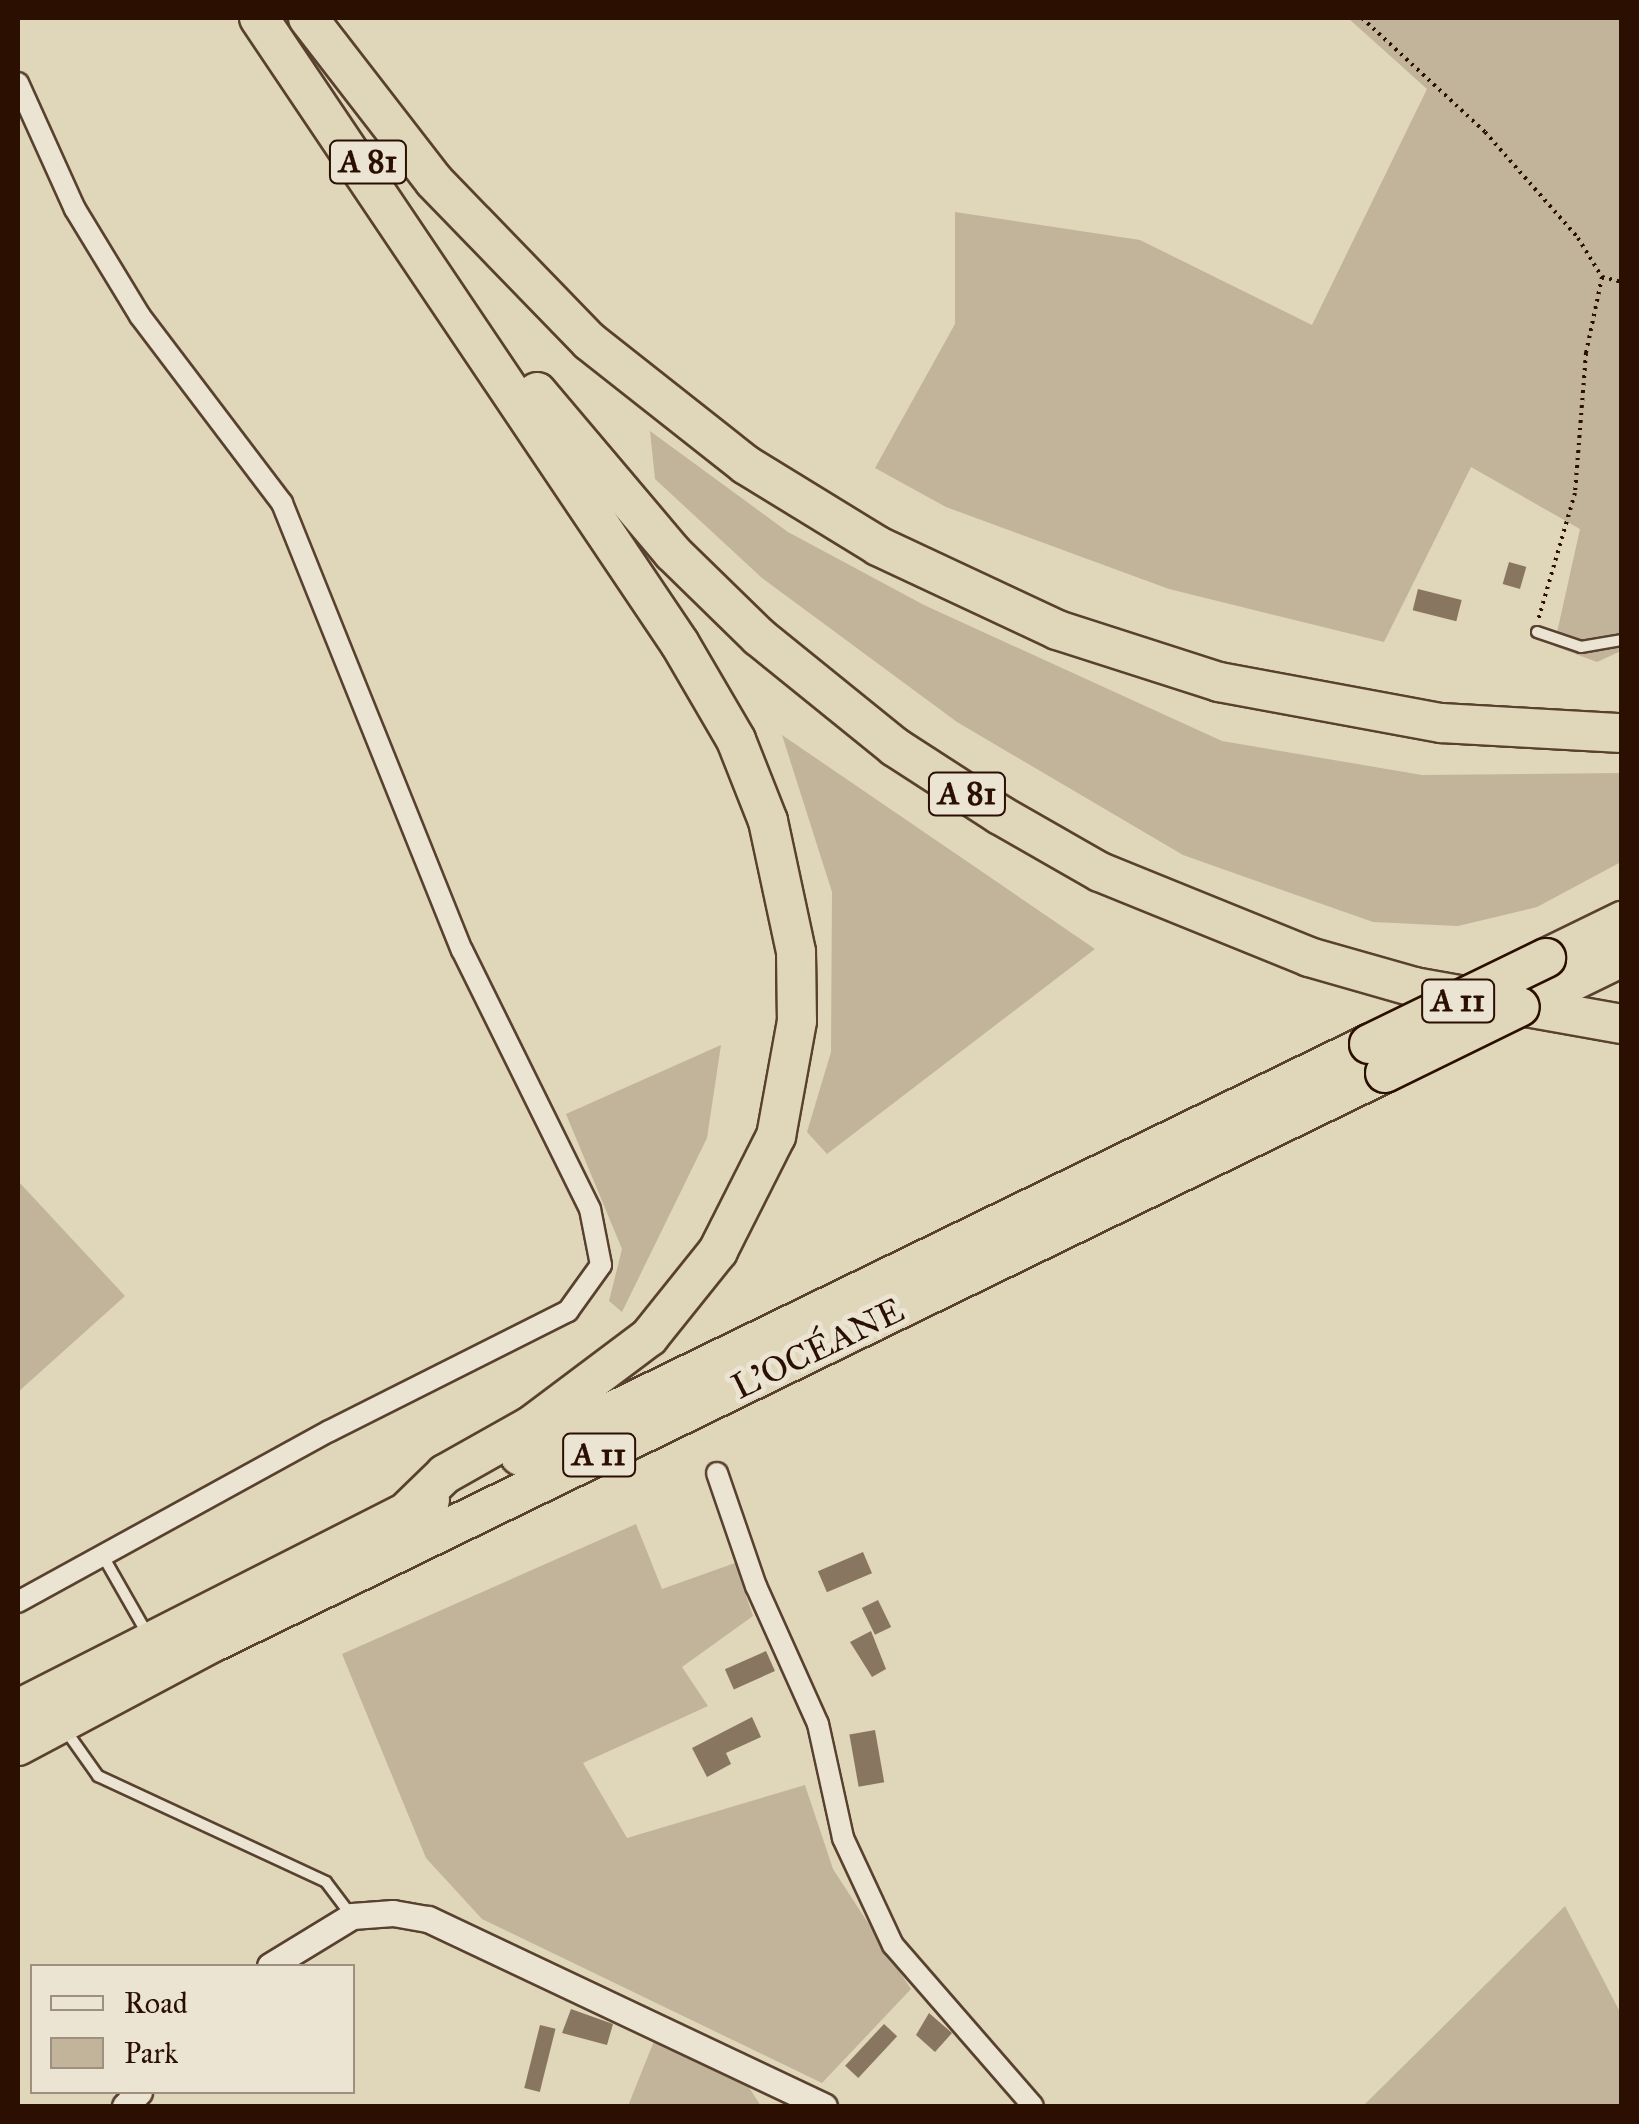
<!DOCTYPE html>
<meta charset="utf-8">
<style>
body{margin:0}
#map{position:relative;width:1639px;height:2124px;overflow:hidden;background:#e0d6ba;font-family:"IM FELL Great Primer",serif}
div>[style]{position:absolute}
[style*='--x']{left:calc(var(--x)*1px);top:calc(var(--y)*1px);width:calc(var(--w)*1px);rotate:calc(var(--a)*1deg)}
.green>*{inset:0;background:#c1b49a}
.building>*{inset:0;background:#897661;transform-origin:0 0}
.path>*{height:4px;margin-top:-2px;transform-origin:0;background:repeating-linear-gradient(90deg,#2b0f00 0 2.5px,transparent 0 7.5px)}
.roads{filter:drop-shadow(2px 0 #58412e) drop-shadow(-2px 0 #58412e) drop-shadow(0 2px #58412e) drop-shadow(0 -2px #58412e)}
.service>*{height:10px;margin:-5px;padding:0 5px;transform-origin:5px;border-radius:5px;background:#ebe4d2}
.minor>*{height:20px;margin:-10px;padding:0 10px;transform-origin:10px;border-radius:10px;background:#ebe4d2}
.tertiary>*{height:25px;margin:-12.5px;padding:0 12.5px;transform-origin:12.5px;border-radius:12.5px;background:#ebe4d2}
.motorway>*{height:38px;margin:-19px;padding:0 19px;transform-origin:19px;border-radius:19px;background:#e0d6ba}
.bridges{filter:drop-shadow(2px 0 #2b0f00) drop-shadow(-2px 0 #2b0f00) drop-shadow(0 2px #2b0f00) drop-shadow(0 -2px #2b0f00)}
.motorway-bridge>*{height:38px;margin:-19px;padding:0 19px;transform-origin:19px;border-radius:19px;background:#e0d6ba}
span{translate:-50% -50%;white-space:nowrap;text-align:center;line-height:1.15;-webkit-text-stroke:10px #ebe4d2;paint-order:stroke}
.shield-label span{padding:2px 8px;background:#ebe4d2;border:2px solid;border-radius:8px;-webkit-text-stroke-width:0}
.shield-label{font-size:32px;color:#2b0f00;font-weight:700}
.street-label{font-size:35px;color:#2b0f00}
.frame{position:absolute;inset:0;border:20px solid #2b0f00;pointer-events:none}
.legend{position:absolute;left:30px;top:1964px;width:325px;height:130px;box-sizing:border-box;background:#ebe4d2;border:2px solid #9e8f7e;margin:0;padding:12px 18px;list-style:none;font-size:30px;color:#2b0f00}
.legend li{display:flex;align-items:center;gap:20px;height:50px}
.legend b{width:50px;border:2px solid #9e8f7e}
</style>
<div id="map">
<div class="green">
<i style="clip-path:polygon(1348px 18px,1621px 18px,1621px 651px,1597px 662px,1554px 646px,1580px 529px,1471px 467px,1384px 642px,1169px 589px,946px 507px,875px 468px,955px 324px,955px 212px,1140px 240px,1312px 325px,1427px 89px)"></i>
<i style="clip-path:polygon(650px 431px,788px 532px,924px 605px,1222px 741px,1422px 775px,1621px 773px,1621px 862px,1537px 907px,1458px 926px,1373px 922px,1183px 855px,957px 722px,762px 578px,655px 479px)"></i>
<i style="clip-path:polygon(782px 735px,1095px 949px,827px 1154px,807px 1132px,831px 1052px,832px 892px)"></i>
<i style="clip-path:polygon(721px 1045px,707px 1138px,622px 1312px,609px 1301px,622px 1249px,566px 1114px)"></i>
<i style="clip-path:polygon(18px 1181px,125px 1296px,18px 1392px)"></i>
<i style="clip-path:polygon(636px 1524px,662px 1589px,735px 1563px,753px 1616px,682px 1667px,708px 1706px,583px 1763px,627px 1838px,805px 1785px,833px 1869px,911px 1989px,822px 2083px,482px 1919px,426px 1858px,342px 1654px)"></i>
<i style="clip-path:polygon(1565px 1906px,1621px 2014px,1621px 2106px,1363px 2106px)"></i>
<i style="clip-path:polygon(654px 2041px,748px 2086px,761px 2106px,628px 2106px)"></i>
</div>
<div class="building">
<i style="left:1509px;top:562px;width:18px;height:23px;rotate:16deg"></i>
<i style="left:1418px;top:589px;width:45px;height:22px;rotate:14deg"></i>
<i style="left:863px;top:1552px;width:23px;height:49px;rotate:67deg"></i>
<i style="left:878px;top:1600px;width:30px;height:18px;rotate:64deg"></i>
<i style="clip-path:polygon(871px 1631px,886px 1669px,872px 1677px,850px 1642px)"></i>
<i style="left:766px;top:1651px;width:22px;height:45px;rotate:66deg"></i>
<i style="clip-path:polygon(752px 1717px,761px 1737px,726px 1753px,731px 1764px,707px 1777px,692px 1748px)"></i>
<i style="left:875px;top:1730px;width:53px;height:26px;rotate:80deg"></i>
<i style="clip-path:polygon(571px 2009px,613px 2024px,607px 2045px,562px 2033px)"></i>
<i style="clip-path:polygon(929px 2013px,952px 2033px,935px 2052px,916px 2035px)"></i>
<i style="left:884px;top:2024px;width:18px;height:57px;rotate:43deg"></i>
<i style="left:540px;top:2025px;width:16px;height:65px;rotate:14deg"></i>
</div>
<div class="path">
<i style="--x:1362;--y:18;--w:168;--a:42.8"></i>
<i style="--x:1485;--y:132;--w:141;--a:48.7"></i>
<i style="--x:1578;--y:238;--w:46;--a:58.4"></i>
<i style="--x:1602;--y:277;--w:78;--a:101.9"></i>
<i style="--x:1586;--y:353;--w:140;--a:94.5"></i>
<i style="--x:1575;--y:493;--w:132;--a:106.2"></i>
<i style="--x:1602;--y:277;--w:21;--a:14"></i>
</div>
<div class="roads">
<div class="service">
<i style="--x:1537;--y:632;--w:46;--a:18.8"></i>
<i style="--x:1581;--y:647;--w:42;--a:-9.7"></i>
<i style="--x:103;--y:1556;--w:89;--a:60.3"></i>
<i style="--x:64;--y:1728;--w:59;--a:54.7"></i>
<i style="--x:98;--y:1776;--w:251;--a:24.9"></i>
<i style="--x:326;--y:1882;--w:41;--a:52.9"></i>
</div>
<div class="minor">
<i style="--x:18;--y:83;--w:138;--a:65.7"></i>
<i style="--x:75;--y:209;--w:125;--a:58.7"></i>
<i style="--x:140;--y:316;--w:235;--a:52.8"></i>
<i style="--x:282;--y:503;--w:482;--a:68.1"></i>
<i style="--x:462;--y:950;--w:289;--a:63.7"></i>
<i style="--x:590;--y:1209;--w:57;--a:78.9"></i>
<i style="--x:601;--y:1265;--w:57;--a:125.7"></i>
<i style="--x:568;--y:1311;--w:267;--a:153.3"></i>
<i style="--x:329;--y:1431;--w:355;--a:151.2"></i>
<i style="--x:717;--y:1473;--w:120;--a:71"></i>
<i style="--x:756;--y:1586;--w:151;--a:65.8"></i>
<i style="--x:818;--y:1724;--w:117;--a:77.6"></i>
<i style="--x:843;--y:1838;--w:118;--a:65"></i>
<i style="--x:893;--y:1945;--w:213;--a:49"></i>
</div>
<div class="tertiary">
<i style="--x:270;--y:1966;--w:96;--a:-31.4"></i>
<i style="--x:352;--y:1916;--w:41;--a:-4.2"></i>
<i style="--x:393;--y:1913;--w:36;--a:10"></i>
<i style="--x:428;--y:1919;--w:438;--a:25.3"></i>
<i style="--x:125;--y:2106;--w:20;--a:-45"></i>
</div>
<div class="motorway">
<i style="--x:259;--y:18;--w:754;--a:56.08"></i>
<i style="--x:680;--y:644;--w:111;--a:59.7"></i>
<i style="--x:736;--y:740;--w:87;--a:68.4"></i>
<i style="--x:768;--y:821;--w:134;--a:77.9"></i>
<i style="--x:796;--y:952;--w:69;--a:89.2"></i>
<i style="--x:797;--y:1021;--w:117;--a:100.3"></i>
<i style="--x:776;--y:1136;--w:129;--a:116.8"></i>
<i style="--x:718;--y:1251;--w:110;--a:128.7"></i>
<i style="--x:649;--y:1337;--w:146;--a:143.1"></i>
<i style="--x:532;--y:1425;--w:100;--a:150.6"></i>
<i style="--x:445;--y:1474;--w:50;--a:135.8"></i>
<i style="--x:308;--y:18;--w:206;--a:52.3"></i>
<i style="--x:434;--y:181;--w:223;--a:45.9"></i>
<i style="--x:589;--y:341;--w:200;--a:38.3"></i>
<i style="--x:746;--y:465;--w:155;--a:31.5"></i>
<i style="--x:878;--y:546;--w:198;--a:25.1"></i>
<i style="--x:1057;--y:630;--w:170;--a:17.8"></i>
<i style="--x:1219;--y:682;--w:226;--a:10.5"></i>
<i style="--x:1441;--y:723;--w:181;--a:3.2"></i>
<i style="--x:537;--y:392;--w:211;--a:49.8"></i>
<i style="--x:673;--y:553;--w:120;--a:44.3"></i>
<i style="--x:759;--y:637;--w:175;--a:39"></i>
<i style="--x:895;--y:747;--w:125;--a:32.9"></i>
<i style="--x:1000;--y:815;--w:115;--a:29.7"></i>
<i style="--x:1100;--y:872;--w:226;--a:22.1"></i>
<i style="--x:1309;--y:957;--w:109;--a:15.9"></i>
<i style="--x:1414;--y:987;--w:211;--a:10.1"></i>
<i style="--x:1546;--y:958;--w:85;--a:-26"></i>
<i style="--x:1520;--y:1007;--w:114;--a:-26.1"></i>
<i style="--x:520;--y:1456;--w:944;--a:-25.89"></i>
<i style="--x:18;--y:1709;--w:462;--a:-26.9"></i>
<i style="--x:18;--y:1746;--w:222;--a:-28"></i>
<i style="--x:214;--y:1642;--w:1302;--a:-25.92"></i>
</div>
</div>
<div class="bridges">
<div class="motorway-bridge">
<i style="--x:1369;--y:1044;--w:197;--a:-25.9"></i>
<i style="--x:1385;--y:1073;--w:150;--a:-26.1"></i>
</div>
</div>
<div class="shield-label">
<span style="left:368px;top:162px">A 81</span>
<span style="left:967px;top:794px">A 81</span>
<span style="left:1458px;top:1001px">A 11</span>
<span style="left:599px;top:1455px">A 11</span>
</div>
<div class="street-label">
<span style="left:818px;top:1349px;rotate:-26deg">L’OCÉANE</span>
</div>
<div class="frame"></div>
<ul class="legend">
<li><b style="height:12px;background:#ebe4d2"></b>Road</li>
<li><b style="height:28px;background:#c1b49a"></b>Park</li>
</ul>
</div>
